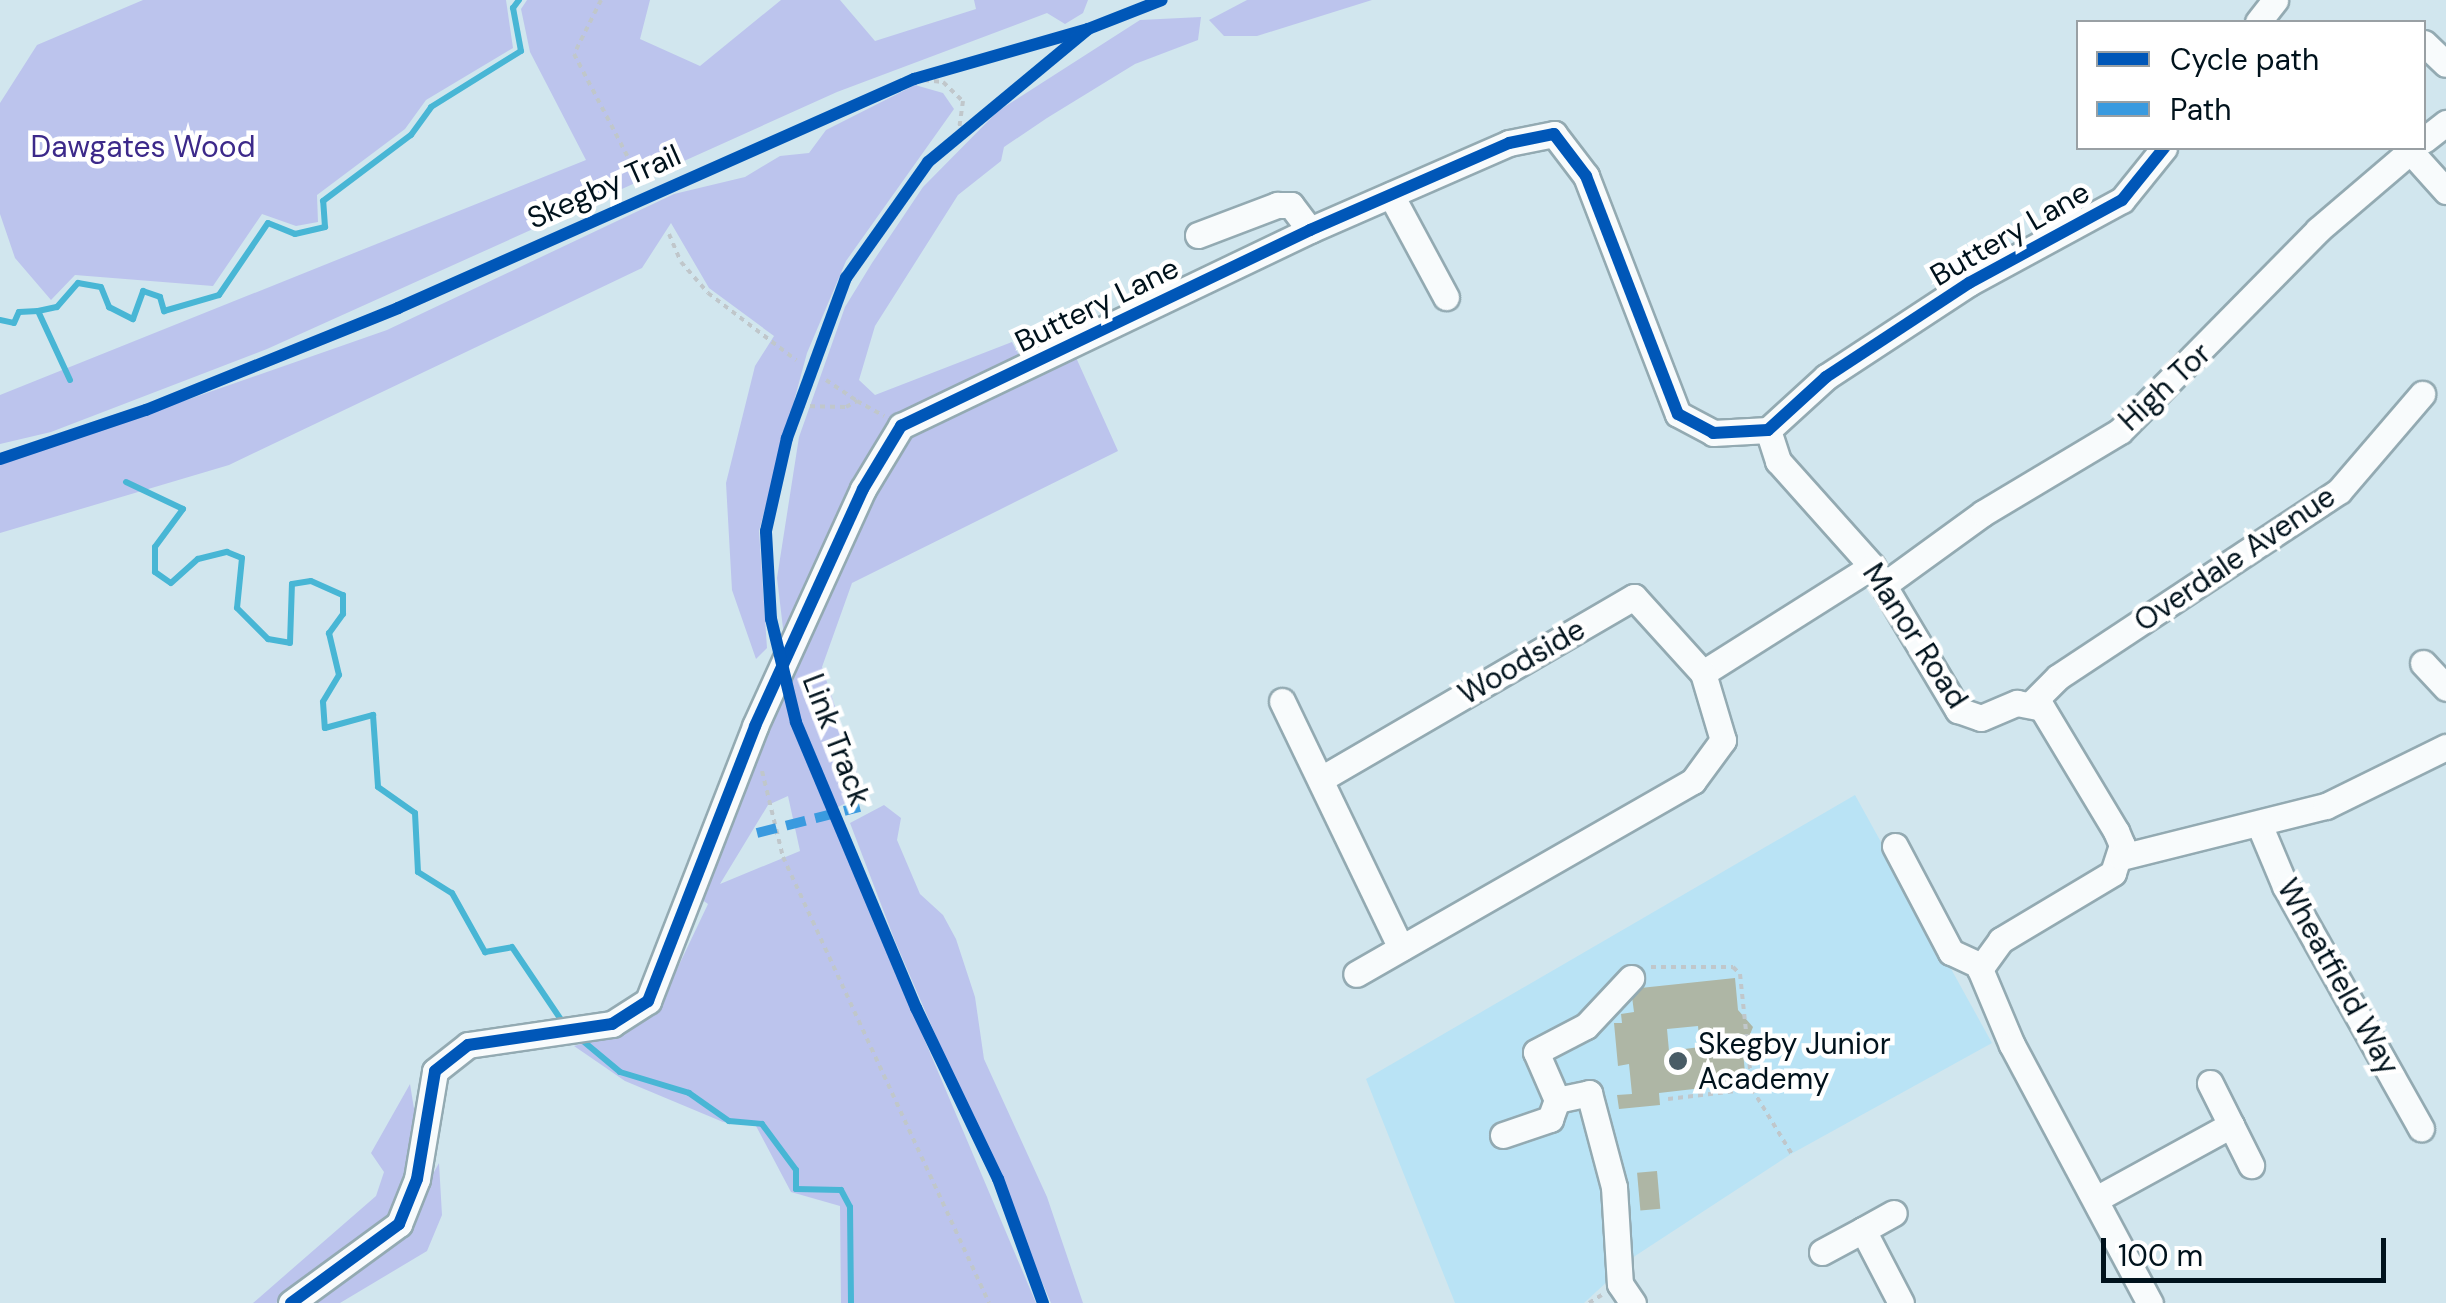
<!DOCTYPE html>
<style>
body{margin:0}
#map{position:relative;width:2446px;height:1303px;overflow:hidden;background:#d1e6ee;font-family:"DM Sans",sans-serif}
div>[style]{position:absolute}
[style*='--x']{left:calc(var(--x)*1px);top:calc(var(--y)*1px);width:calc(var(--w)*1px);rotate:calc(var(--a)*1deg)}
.built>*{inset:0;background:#b9e3f5}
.green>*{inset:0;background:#bcc4ed}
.stream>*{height:6px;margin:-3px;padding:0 3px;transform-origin:3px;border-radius:3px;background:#48b6d5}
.building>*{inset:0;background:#aeb6a5;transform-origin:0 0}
.path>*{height:4px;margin-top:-2px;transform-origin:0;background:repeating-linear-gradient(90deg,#c0c7cb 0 5px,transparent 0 10px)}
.roads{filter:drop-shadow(2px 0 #93aab2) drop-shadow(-2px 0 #93aab2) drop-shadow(0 2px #93aab2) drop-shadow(0 -2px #93aab2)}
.minor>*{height:25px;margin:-12.5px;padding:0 12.5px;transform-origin:12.5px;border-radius:12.5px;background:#f8fbfc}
.quiet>*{height:10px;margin-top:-5px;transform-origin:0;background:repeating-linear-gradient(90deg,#399adf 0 20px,transparent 0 30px)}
.cycleway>*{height:12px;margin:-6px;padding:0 6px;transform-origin:6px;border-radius:6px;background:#0057b8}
.dots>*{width:28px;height:28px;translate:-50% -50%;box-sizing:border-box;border:5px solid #fff;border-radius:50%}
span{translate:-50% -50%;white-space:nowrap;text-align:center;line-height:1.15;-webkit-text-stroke:9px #fff;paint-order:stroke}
.park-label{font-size:30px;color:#3c298a}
.street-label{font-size:30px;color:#00121c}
.poi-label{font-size:30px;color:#00121c}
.left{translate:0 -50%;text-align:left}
.legend{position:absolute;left:2076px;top:20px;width:350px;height:130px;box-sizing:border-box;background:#fff;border:2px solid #99a0a4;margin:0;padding:12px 18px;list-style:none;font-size:30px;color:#00121c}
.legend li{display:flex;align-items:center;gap:20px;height:50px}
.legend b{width:50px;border:2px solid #99a0a4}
.scale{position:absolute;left:2101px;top:1238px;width:285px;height:45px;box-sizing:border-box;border:5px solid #00121c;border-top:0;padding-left:12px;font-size:30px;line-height:35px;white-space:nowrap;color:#00121c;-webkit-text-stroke:8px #fff;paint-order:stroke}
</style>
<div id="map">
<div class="built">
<i style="clip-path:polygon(1855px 795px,1992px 1043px,1791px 1154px,1635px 1256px,1584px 1303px,1455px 1303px,1366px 1079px)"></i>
</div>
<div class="green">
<i style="clip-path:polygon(143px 0,506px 0,513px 48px,426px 100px,405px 129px,317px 195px,318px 222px,296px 226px,262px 214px,213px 286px,75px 275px,51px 300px,15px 258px,0 214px,0 103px,37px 45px)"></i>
<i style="clip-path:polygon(527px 0,650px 0,640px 39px,700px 66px,781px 0,840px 0,875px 41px,976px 9px,974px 0,1088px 0,1083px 13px,1065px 24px,1047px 13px,837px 92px,267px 349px,51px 432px,0 444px,0 395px,586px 160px,530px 52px,521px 9px)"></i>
<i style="clip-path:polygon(1247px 0,1372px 0,1257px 36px,1224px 36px,1209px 20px)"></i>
<i style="clip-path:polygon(1201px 17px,1198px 40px,1135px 64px,1047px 118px,1004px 147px,1001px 161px,958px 195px,875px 326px,859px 380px,875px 395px,1012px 342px,1022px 361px,906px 410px,785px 645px,777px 578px,799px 437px,845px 307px,872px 263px,923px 187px,998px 111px,1140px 20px)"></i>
<i style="clip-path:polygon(915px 85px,943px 93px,954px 109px,846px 261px,807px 353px,759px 531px,767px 648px,756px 659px,732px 590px,726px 483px,755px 366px,774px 336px,709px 288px,671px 223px,642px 268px,229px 465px,0 533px,0 465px,387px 330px,674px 194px,745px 177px,780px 156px,809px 153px,826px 130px)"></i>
<i style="clip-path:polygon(evenodd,1074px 353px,1118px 451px,852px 583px,822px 667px,864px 794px,828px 812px,1036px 1303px,841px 1303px,840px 1206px,791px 1192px,756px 1126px,723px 1122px,625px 1081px,574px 1046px,615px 1035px,658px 1009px,708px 904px,698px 897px,765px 718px,906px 429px,1074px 353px,788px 796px,800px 851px,720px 884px,768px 805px,788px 796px)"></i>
<i style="clip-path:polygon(884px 805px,901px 818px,897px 840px,920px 894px,943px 915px,956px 939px,975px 997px,984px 1059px,1047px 1197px,1083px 1303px,1051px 1303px,895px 941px,850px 823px)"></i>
<i style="clip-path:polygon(410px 1084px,416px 1121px,409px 1175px,385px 1223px,276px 1303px,253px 1303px,376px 1196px,384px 1172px,371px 1153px)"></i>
<i style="clip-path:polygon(439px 1163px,442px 1215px,427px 1251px,340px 1303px,306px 1303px,428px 1183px)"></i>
</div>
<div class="stream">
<i style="--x:38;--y:311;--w:19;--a:-12"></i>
<i style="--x:57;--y:307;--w:32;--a:-49"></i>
<i style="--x:78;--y:283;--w:23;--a:10"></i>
<i style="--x:101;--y:287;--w:22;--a:68"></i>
<i style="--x:109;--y:307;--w:27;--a:27"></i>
<i style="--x:133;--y:319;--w:30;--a:-70"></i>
<i style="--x:143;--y:291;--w:18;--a:19"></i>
<i style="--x:160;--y:297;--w:15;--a:74"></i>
<i style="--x:164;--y:311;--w:57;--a:-16.2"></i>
<i style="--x:219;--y:295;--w:87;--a:-55.8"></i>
<i style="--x:268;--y:223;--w:29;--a:22"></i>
<i style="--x:295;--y:234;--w:31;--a:-13"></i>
<i style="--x:325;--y:227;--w:26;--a:-94"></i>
<i style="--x:323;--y:201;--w:110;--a:-36.9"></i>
<i style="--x:411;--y:135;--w:34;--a:-54"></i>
<i style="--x:431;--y:107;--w:106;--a:-31.9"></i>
<i style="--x:521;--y:51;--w:44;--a:-100.5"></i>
<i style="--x:513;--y:8;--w:10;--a:-53"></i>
<i style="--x:0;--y:320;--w:14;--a:12"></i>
<i style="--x:14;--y:323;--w:12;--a:-66"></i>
<i style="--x:19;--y:312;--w:19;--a:-3"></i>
<i style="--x:38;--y:311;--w:76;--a:65.1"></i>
<i style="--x:126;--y:482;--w:63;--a:25.3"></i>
<i style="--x:183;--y:509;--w:47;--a:126.4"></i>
<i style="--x:155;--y:547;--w:25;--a:90"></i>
<i style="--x:155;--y:572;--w:19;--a:35"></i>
<i style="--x:171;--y:583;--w:36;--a:-42"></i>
<i style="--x:198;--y:559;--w:30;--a:-14"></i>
<i style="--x:227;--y:552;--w:16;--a:22"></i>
<i style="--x:242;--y:558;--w:50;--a:95.7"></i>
<i style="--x:237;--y:608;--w:44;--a:45"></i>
<i style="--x:268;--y:639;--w:22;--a:10"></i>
<i style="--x:290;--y:643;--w:59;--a:-88.1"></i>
<i style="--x:292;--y:584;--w:19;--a:-9"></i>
<i style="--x:311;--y:581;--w:35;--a:24"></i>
<i style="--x:343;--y:595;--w:19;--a:90"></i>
<i style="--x:343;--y:614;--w:24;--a:126"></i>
<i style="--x:329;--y:633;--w:43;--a:76.6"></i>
<i style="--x:339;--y:675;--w:31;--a:121"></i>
<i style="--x:323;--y:702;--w:26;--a:86"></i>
<i style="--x:325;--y:728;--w:50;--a:-15.2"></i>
<i style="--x:373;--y:715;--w:72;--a:86"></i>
<i style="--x:378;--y:787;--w:45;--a:35.1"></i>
<i style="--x:415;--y:813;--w:59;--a:87.1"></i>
<i style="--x:418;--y:872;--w:40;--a:32"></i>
<i style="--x:452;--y:893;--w:68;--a:60.8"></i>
<i style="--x:485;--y:952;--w:27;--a:-10"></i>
<i style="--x:512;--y:947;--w:93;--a:56"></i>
<i style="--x:577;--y:1036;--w:56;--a:39.9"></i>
<i style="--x:620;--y:1072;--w:72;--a:16.9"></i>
<i style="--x:689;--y:1093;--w:49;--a:35"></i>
<i style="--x:729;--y:1121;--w:33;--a:5"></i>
<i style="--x:762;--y:1124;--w:57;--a:53.5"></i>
<i style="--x:796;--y:1170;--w:19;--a:90"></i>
<i style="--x:796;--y:1189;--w:45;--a:1.3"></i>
<i style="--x:841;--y:1190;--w:19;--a:62"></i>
<i style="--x:850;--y:1207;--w:96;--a:89.4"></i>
</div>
<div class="building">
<i style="clip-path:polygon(evenodd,1735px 978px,1738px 1010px,1753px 1027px,1743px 1052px,1746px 1083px,1659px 1093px,1660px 1105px,1619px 1109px,1617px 1095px,1632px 1094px,1629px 1064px,1618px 1066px,1614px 1023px,1622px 1023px,1621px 1014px,1634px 1012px,1631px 989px,1735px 978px,1698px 1026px,1700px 1047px,1669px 1051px,1667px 1029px,1698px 1026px)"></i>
<i style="left:1657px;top:1171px;width:38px;height:20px;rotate:85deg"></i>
</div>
<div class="path">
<i style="--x:601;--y:0;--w:60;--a:116.6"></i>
<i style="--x:574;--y:54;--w:127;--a:62.4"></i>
<i style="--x:914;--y:79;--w:29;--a:6"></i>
<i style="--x:943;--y:82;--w:28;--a:44"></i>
<i style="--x:963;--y:101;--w:30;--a:98"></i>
<i style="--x:669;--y:234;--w:30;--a:67"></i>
<i style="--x:681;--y:262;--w:41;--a:48.9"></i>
<i style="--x:708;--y:293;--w:111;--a:37.3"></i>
<i style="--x:826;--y:380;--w:37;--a:34"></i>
<i style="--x:800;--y:406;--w:46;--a:1.2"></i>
<i style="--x:846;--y:407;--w:13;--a:-29"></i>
<i style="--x:857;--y:401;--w:31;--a:29"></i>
<i style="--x:762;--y:771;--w:89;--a:76.3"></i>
<i style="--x:783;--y:857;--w:491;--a:65.2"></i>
<i style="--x:1651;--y:967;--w:82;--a:0"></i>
<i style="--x:1733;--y:967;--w:10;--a:45"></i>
<i style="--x:1740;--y:974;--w:116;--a:84"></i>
<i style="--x:1668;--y:1099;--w:85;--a:-6.8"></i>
<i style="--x:1752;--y:1089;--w:79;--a:58.5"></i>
<i style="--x:1589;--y:1303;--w:15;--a:-32"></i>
</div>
<div class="roads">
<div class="minor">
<i style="--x:2258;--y:22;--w:28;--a:-52"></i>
<i style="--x:2424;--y:43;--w:30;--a:44"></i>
<i style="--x:2424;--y:140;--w:28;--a:-38"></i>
<i style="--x:2410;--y:151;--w:54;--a:48"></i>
<i style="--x:1391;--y:195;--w:116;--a:61.7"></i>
<i style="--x:1198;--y:235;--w:85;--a:-20.8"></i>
<i style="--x:1277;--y:205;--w:14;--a:0"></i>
<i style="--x:1291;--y:205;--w:31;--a:53"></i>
<i style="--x:1768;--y:430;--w:33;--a:72"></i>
<i style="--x:1778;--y:461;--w:141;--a:48.2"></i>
<i style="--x:1872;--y:566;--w:168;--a:59.2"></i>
<i style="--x:1958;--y:710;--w:24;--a:19"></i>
<i style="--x:1981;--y:718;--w:39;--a:-23"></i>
<i style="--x:2017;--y:703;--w:25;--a:11"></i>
<i style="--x:2042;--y:708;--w:144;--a:59"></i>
<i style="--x:2116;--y:831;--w:15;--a:67"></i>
<i style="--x:2122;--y:845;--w:29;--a:108"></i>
<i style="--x:2113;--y:873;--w:131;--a:149.1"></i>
<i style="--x:2001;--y:940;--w:36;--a:126"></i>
<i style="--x:1980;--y:969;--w:82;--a:67.2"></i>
<i style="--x:2012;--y:1045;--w:293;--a:61.9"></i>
<i style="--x:1884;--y:585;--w:122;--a:-36"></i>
<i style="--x:1983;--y:513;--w:160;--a:-30.9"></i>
<i style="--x:2120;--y:431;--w:282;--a:-45.4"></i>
<i style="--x:2318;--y:230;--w:126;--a:-40.5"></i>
<i style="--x:2423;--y:663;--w:34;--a:47"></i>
<i style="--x:1703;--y:673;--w:200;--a:-32.3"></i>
<i style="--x:1282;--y:701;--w:274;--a:64.3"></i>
<i style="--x:2031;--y:704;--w:38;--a:-45"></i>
<i style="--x:2058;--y:677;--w:337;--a:-33.5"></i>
<i style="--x:2339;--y:491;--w:128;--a:-49.4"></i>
<i style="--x:1321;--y:779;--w:362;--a:-30.2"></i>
<i style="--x:1634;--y:597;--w:103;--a:47.8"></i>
<i style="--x:1703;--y:673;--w:70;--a:73.4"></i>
<i style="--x:1723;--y:740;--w:51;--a:126.2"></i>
<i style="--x:1693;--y:781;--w:388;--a:150.2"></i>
<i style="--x:2259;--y:824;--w:67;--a:67.2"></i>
<i style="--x:2285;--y:886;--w:278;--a:60.7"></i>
<i style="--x:1895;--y:846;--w:120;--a:62.2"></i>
<i style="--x:1951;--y:952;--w:33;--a:25"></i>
<i style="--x:2121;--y:857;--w:211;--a:-14"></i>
<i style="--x:2326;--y:806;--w:134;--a:-26.2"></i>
<i style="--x:1557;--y:1100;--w:52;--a:-113.6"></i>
<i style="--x:1536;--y:1052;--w:56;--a:-27.5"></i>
<i style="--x:1586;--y:1026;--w:66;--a:-46.8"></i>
<i style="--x:2231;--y:1125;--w:45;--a:63.4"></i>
<i style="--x:1503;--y:1135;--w:50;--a:-18.8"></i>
<i style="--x:1550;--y:1119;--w:20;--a:-70"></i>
<i style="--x:1557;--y:1100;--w:33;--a:-12"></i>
<i style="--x:1589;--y:1093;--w:97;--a:75.1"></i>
<i style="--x:1614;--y:1187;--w:97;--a:86.5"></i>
<i style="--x:1620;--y:1284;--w:23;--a:56"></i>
<i style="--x:2096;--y:1199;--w:154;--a:-28.7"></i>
<i style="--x:2231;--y:1125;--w:47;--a:-116.6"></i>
<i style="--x:1863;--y:1230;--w:35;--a:-29"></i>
<i style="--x:1822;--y:1252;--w:47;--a:-28.2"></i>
<i style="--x:1863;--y:1230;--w:82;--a:62.5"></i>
<i style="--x:291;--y:1303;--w:134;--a:-36.2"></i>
<i style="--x:399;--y:1224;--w:48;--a:-68.2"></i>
<i style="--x:417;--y:1179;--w:109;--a:-80.5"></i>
<i style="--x:435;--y:1071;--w:42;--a:-38.2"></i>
<i style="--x:468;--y:1045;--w:146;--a:-8.3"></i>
<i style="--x:612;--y:1024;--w:43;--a:-32.6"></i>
<i style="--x:648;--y:1001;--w:295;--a:-68.7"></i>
<i style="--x:755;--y:726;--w:260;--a:-65.5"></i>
<i style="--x:863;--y:489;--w:74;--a:-58.9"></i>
<i style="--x:901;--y:426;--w:454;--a:-25.6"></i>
<i style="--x:1310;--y:230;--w:217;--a:-23.6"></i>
<i style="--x:1509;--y:143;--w:46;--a:-11.3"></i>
<i style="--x:1554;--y:134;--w:53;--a:52.7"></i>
<i style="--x:1586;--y:176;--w:255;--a:68.9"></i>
<i style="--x:1678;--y:414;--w:40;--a:28"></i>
<i style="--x:1713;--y:433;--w:55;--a:-3.1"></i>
<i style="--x:1768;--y:430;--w:79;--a:-42.4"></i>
<i style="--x:1826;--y:377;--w:171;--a:-33.3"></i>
<i style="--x:1969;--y:283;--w:174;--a:-28.5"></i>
<i style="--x:2122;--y:200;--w:67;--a:-51.1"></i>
</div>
</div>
<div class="quiet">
<i style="--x:757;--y:833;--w:106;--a:-14.2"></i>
</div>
<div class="cycleway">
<i style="--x:0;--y:459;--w:154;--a:-18.6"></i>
<i style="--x:146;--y:410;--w:272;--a:-22"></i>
<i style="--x:398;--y:308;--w:565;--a:-23.93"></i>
<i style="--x:914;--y:79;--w:181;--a:-16"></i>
<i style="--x:1088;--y:29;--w:79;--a:-21.4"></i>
<i style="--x:291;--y:1303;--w:134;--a:-36.2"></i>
<i style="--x:399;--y:1224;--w:48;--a:-68.2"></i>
<i style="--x:417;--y:1179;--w:109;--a:-80.5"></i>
<i style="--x:435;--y:1071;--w:42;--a:-38.2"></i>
<i style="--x:468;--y:1045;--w:146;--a:-8.3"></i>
<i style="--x:612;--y:1024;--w:43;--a:-32.6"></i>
<i style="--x:648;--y:1001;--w:295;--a:-68.7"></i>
<i style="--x:755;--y:726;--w:260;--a:-65.5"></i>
<i style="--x:863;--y:489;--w:74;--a:-58.9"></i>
<i style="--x:901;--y:426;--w:454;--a:-25.6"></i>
<i style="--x:1310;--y:230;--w:217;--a:-23.6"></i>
<i style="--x:1509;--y:143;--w:46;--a:-11.3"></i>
<i style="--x:1554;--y:134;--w:53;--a:52.7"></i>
<i style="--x:1586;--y:176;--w:255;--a:68.9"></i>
<i style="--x:1678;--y:414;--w:40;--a:28"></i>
<i style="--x:1713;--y:433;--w:55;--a:-3.1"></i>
<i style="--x:1768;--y:430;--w:79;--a:-42.4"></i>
<i style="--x:1826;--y:377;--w:171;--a:-33.3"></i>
<i style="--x:1969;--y:283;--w:174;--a:-28.5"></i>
<i style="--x:2122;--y:200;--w:67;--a:-51.1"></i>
<i style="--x:1043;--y:1303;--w:132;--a:-109.9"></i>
<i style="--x:998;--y:1179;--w:190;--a:-115.6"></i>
<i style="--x:916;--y:1008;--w:310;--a:-112.8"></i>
<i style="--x:796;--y:722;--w:106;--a:-103.6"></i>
<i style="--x:771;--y:619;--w:88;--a:-93.3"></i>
<i style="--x:766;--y:531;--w:95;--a:-77.3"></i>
<i style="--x:787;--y:438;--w:171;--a:-69.8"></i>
<i style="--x:846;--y:278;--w:142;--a:-54.7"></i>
<i style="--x:928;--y:162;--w:208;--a:-39.7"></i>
</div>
<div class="dots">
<i style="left:1678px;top:1061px;background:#495c66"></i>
</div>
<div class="park-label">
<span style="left:143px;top:147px">Dawgates Wood</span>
</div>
<div class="street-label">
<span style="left:604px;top:187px;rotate:-24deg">Skegby Trail</span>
<span style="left:2010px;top:234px;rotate:-30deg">Buttery Lane</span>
<span style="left:1097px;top:305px;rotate:-26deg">Buttery Lane</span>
<span style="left:2165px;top:387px;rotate:-43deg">High Tor</span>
<span style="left:2235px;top:559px;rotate:-34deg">Overdale Avenue</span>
<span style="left:1915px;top:636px;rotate:57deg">Manor Road</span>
<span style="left:1522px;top:662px;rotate:-30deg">Woodside</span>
<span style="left:836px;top:740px;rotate:69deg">Link Track</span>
<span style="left:2338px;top:977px;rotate:61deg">Wheatfield Way</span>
</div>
<div class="poi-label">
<span class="left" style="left:1698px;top:1061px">Skegby Junior<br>Academy</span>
</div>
<ul class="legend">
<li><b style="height:12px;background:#0057b8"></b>Cycle path</li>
<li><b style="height:12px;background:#399adf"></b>Path</li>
</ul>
<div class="scale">100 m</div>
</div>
